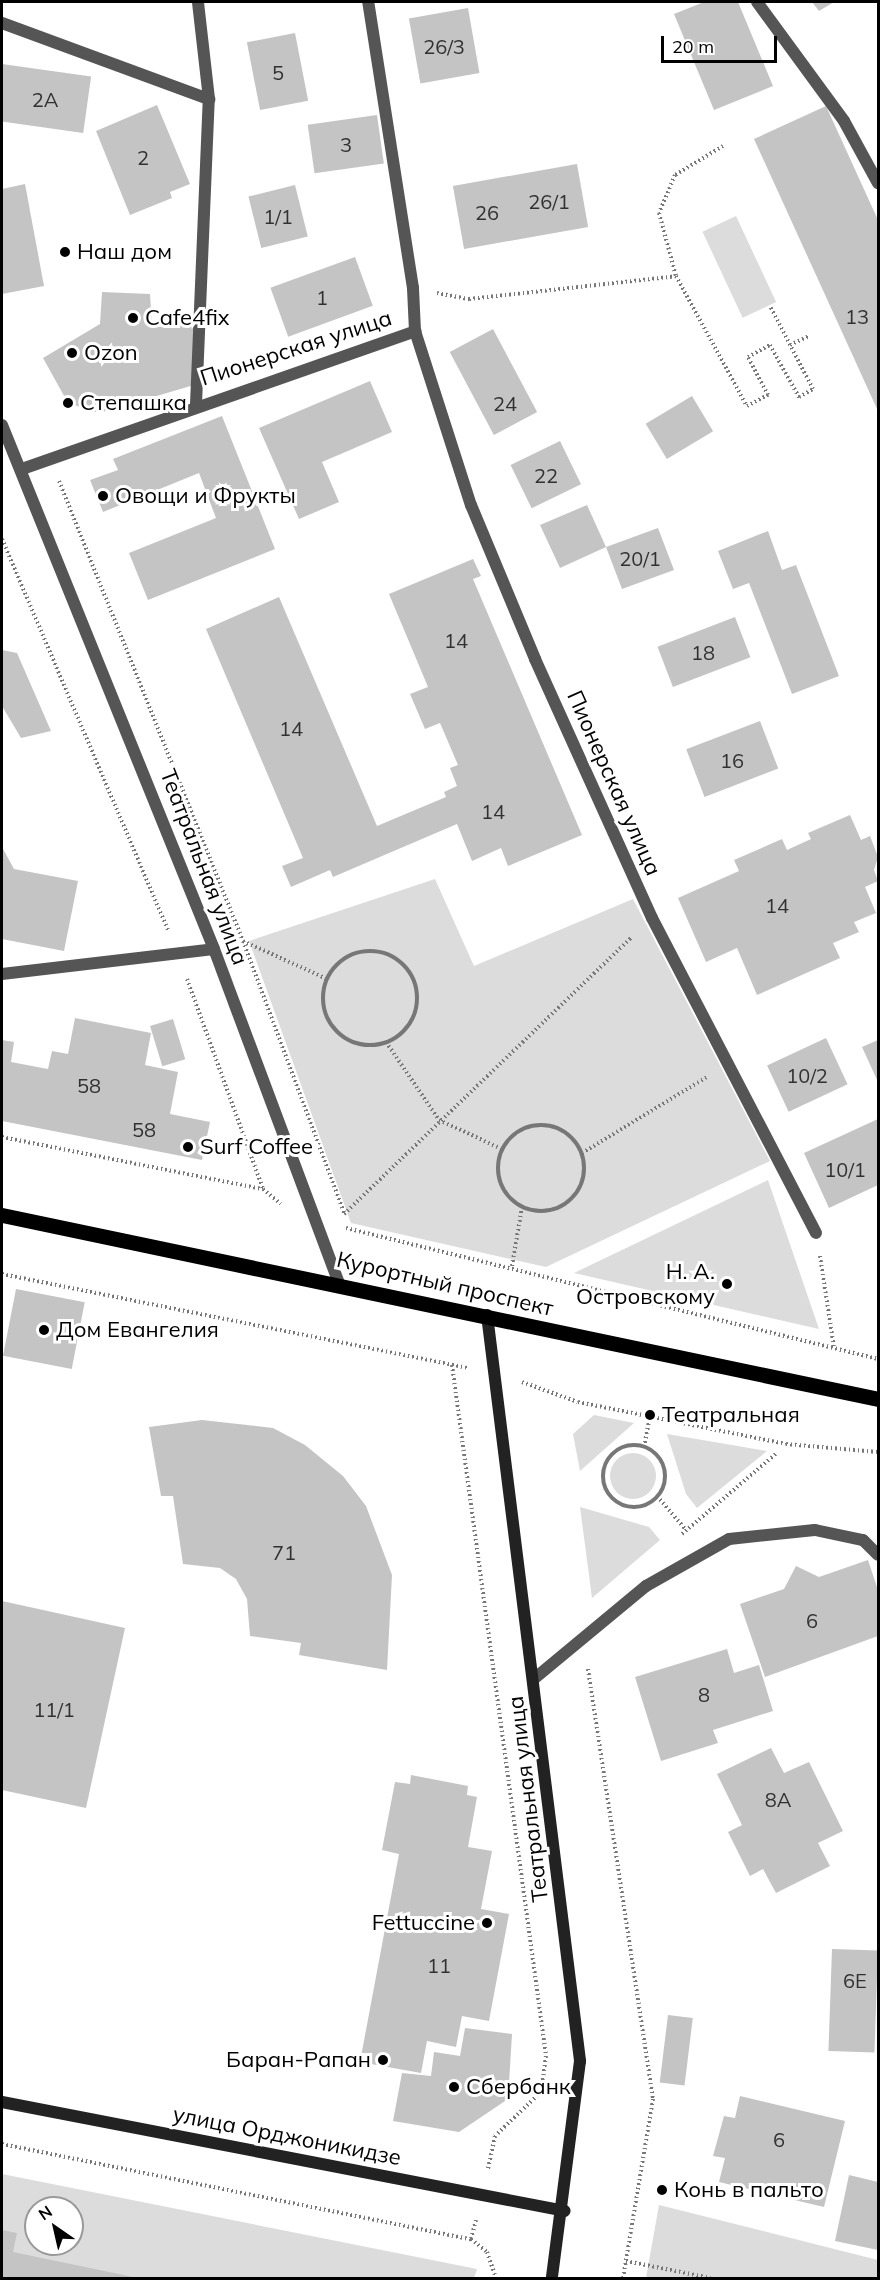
<!DOCTYPE html>
<meta charset="utf-8">
<style>
body{margin:0}
#map{position:relative;width:880px;height:2280px;overflow:hidden;background:#fff;font-family:Mulish,sans-serif}
div>[style]{position:absolute}
[style*='--x']{left:calc(var(--x)*1px);top:calc(var(--y)*1px);width:calc(var(--w)*1px);rotate:calc(var(--a)*1deg)}
.green>*{inset:0;background:#dcdcdc;transform-origin:0 0}
.round{border-radius:50%}
.building>*{inset:0;background:#c4c4c4;transform-origin:0 0}
.path>*{height:4px;margin-top:-2px;transform-origin:0;background:repeating-linear-gradient(90deg,#777 0 1.5px,transparent 0 4.5px)}
.path>.ring{margin:-2px;padding:0;box-sizing:content-box;background:none;border:4px solid #777;border-radius:50%}
.lane>*{height:12px;margin:-6px;padding:0 6px;transform-origin:6px;border-radius:6px;background:#555}
.street>*{height:12px;margin:-6px;padding:0 6px;transform-origin:6px;border-radius:6px;background:#555}
.secondary>*{height:12px;margin:-6px;padding:0 6px;transform-origin:6px;border-radius:6px;background:#222}
.primary>*{height:15px;margin:-7.5px;padding:0 7.5px;transform-origin:7.5px;border-radius:7.5px;background:#000}
.dots>*{width:16px;height:16px;translate:-50% -50%;box-sizing:border-box;border:3px solid #fff;border-radius:50%}
span{translate:-50% -50%;white-space:nowrap;text-align:center;line-height:1.15;-webkit-text-stroke:6px #fff;paint-order:stroke}
.number-label{font-size:20px;color:#313131}
.number-label span{-webkit-text-stroke-width:0}
.poi-label{font-size:22px;color:#000}
.left{translate:0 -50%;text-align:left}
.right{translate:-100% -50%;text-align:right}
.street-label{font-size:22px;color:#000}
.frame{position:absolute;inset:0;border:3px solid #000;pointer-events:none}
.north{position:absolute;left:24px;top:2196px;width:60px;height:60px;box-sizing:border-box;background:#fff;border:2px solid #999;border-radius:50%;rotate:326deg;font-size:16px;font-weight:700;line-height:24px;text-align:center;color:#000}
.north::after{content:'';display:block;margin:auto;width:21px;height:27px;background:#000;clip-path:polygon(50% 0,100% 100%,50% 72%,0 100%)}
.scale{position:absolute;left:661px;top:36px;width:116px;height:27px;box-sizing:border-box;border:3px solid #000;border-top:0;padding-left:8px;font-size:18px;line-height:21px;white-space:nowrap;color:#000;-webkit-text-stroke:4px #fff;paint-order:stroke}
</style>
<div id="map">
<div class="green">
<i style="left:736px;top:216px;width:95px;height:37px;rotate:65deg"></i>
<i style="clip-path:polygon(435px 879px,474px 966px,633px 899px,770px 1161px,546px 1267px,351px 1223px,249px 941px)"></i>
<i style="clip-path:polygon(768px 1180px,819px 1329px,574px 1273px)"></i>
<i style="clip-path:polygon(594px 1415px,634px 1423px,580px 1471px,573px 1434px)"></i>
<i style="clip-path:polygon(667px 1434px,767px 1451px,697px 1508px,686px 1494px)"></i>
<i class="round" style="left:610px;top:1453px;width:46px;height:46px"></i>
<i style="clip-path:polygon(580px 1507px,649px 1527px,660px 1540px,592px 1598px)"></i>
<i style="clip-path:polygon(evenodd,2px 2174px,477px 2269px,474px 2278px,2px 2278px,2px 2174px,36px 2208px,72px 2208px,72px 2244px,36px 2244px,36px 2208px)"></i>
<i style="clip-path:polygon(659px 2205px,878px 2260px,878px 2278px,646px 2278px)"></i>
</div>
<div class="building">
<i style="clip-path:polygon(704px 2px,738px 2px,773px 86px,714px 110px,674px 14px)"></i>
<i style="clip-path:polygon(812px 2px,834px 2px,819px 11px)"></i>
<i style="left:468px;top:8px;width:66px;height:60px;rotate:80deg"></i>
<i style="left:295px;top:33px;width:69px;height:49px;rotate:79deg"></i>
<i style="left:2px;top:64px;width:90px;height:57px;rotate:8deg"></i>
<i style="clip-path:polygon(157px 105px,190px 184px,170px 192px,172px 198px,130px 215px,96px 131px)"></i>
<i style="clip-path:polygon(826px 106px,878px 220px,878px 411px,754px 139px)"></i>
<i style="left:377px;top:115px;width:49px;height:70px;rotate:82deg"></i>
<i style="left:577px;top:164px;width:64px;height:126px;rotate:80deg"></i>
<i style="clip-path:polygon(25px 184px,44px 286px,2px 294px,2px 189px)"></i>
<i style="left:295px;top:185px;width:53px;height:48px;rotate:76deg"></i>
<i style="left:355px;top:257px;width:52px;height:90px;rotate:70deg"></i>
<i style="clip-path:polygon(102px 292px,150px 294px,152px 327px,196px 325px,194px 385px,99px 413px,68px 403px,43px 358px,100px 324px)"></i>
<i style="left:493px;top:329px;width:94px;height:49px;rotate:62deg"></i>
<i style="clip-path:polygon(370px 381px,392px 432px,322px 462px,339px 502px,299px 519px,259px 428px)"></i>
<i style="left:692px;top:396px;width:41px;height:54px;rotate:59deg"></i>
<i style="clip-path:polygon(222px 416px,275px 549px,148px 600px,129px 553px,216px 518px,199px 473px,103px 512px,90px 480px,118px 470px,113px 459px)"></i>
<i style="left:560px;top:441px;width:48px;height:55px;rotate:64deg"></i>
<i style="clip-path:polygon(587px 505px,606px 547px,658px 528px,674px 570px,622px 589px,606px 547px,560px 568px,540px 525px)"></i>
<i style="clip-path:polygon(768px 531px,782px 570px,796px 565px,839px 676px,792px 694px,749px 583px,733px 589px,718px 551px)"></i>
<i style="clip-path:polygon(473px 559px,481px 576px,473px 579px,582px 835px,508px 866px,501px 848px,472px 861px,457px 824px,333px 877px,330px 870px,291px 887px,282px 866px,303px 858px,206px 629px,279px 597px,377px 826px,446px 797px,444px 792px,457px 786px,450px 768px,458px 765px,440px 723px,425px 729px,410px 694px,428px 687px,389px 594px)"></i>
<i style="left:735px;top:617px;width:43px;height:83px;rotate:69deg"></i>
<i style="clip-path:polygon(2px 650px,17px 653px,51px 731px,21px 738px,2px 706px)"></i>
<i style="left:760px;top:721px;width:51px;height:79px;rotate:69deg"></i>
<i style="clip-path:polygon(850px 815px,861px 840px,870px 836px,878px 857px,874px 870px,878px 881px,865px 887px,876px 913px,854px 922px,859px 932px,833px 943px,840px 958px,757px 995px,737px 948px,706px 962px,678px 898px,739px 871px,734px 860px,782px 839px,787px 850px,811px 839px,808px 833px)"></i>
<i style="clip-path:polygon(2px 847px,14px 869px,78px 881px,64px 951px,2px 939px)"></i>
<i style="clip-path:polygon(75px 1018px,151px 1033px,145px 1065px,178px 1072px,170px 1114px,210px 1122px,202px 1160px,2px 1121px,2px 1040px,14px 1042px,11px 1062px,48px 1069px,52px 1051px,68px 1054px)"></i>
<i style="left:173px;top:1019px;width:42px;height:24px;rotate:73deg"></i>
<i style="left:826px;top:1038px;width:51px;height:65px;rotate:65deg"></i>
<i style="clip-path:polygon(878px 1040px,878px 1082px,862px 1047px)"></i>
<i style="clip-path:polygon(878px 1119px,878px 1185px,829px 1208px,804px 1153px)"></i>
<i style="left:16px;top:1289px;width:70px;height:68px;rotate:11deg"></i>
<i style="clip-path:polygon(202px 1420px,273px 1428px,305px 1445px,343px 1476px,366px 1506px,392px 1575px,387px 1670px,299px 1655px,301px 1643px,250px 1636px,247px 1599px,236px 1579px,220px 1568px,183px 1564px,173px 1496px,161px 1496px,149px 1427px)"></i>
<i style="clip-path:polygon(868px 1560px,878px 1590px,878px 1636px,765px 1677px,740px 1604px,784px 1589px,796px 1566px,819px 1577px)"></i>
<i style="clip-path:polygon(2px 1601px,125px 1628px,86px 1808px,2px 1790px)"></i>
<i style="clip-path:polygon(727px 1649px,734px 1673px,759px 1665px,773px 1711px,713px 1730px,718px 1743px,661px 1761px,635px 1677px)"></i>
<i style="clip-path:polygon(771px 1748px,784px 1773px,809px 1762px,843px 1831px,818px 1843px,830px 1866px,776px 1893px,763px 1869px,750px 1876px,728px 1832px,742px 1825px,717px 1774px)"></i>
<i style="clip-path:polygon(411px 1775px,468px 1786px,467px 1795px,477px 1797px,468px 1847px,492px 1851px,481px 1909px,509px 1914px,489px 2021px,462px 2016px,456px 2047px,427px 2041px,421px 2073px,360px 2062px,399px 1854px,382px 1850px,395px 1782px,410px 1784px)"></i>
<i style="left:832px;top:1949px;width:46px;height:102px;rotate:2deg"></i>
<i style="left:668px;top:2015px;width:25px;height:68px;rotate:7deg"></i>
<i style="clip-path:polygon(465px 2028px,512px 2034px,508px 2099px,459px 2132px,393px 2121px,402px 2073px,431px 2076px,434px 2052px,460px 2056px)"></i>
<i style="clip-path:polygon(740px 2096px,845px 2121px,824px 2207px,719px 2182px,725px 2158px,713px 2156px,724px 2116px,735px 2118px)"></i>
<i style="clip-path:polygon(849px 2175px,878px 2182px,878px 2250px,835px 2241px)"></i>
<i style="clip-path:polygon(2px 2230px,17px 2233px,13px 2252px,138px 2278px,2px 2278px)"></i>
</div>
<div class="path">
<i style="--x:723;--y:146;--w:56;--a:148.9"></i>
<i style="--x:675;--y:175;--w:41;--a:112.8"></i>
<i style="--x:659;--y:213;--w:65;--a:74.9"></i>
<i style="--x:676;--y:276;--w:148;--a:61.4"></i>
<i style="--x:747;--y:406;--w:24;--a:-28"></i>
<i style="--x:768;--y:395;--w:43;--a:-117.8"></i>
<i style="--x:748;--y:357;--w:25;--a:-29"></i>
<i style="--x:770;--y:345;--w:60;--a:60.9"></i>
<i style="--x:799;--y:397;--w:16;--a:-30"></i>
<i style="--x:813;--y:389;--w:93;--a:-117.4"></i>
<i style="--x:437;--y:293;--w:33;--a:11"></i>
<i style="--x:469;--y:299;--w:208;--a:-6.3"></i>
<i style="--x:790;--y:345;--w:21;--a:-25"></i>
<i style="--x:59;--y:481;--w:495;--a:68.2"></i>
<i style="--x:243;--y:941;--w:290;--a:69.6"></i>
<i style="--x:2;--y:539;--w:425;--a:67"></i>
<i style="--x:243;--y:941;--w:92;--a:24.3"></i>
<i class="ring" style="left:323px;top:951px;width:90px;height:90px"></i>
<i style="--x:187;--y:979;--w:223;--a:70.1"></i>
<i style="--x:386;--y:1042;--w:94;--a:55.8"></i>
<i style="--x:439;--y:1120;--w:69;--a:24.7"></i>
<i class="ring" style="left:498px;top:1125px;width:82px;height:82px"></i>
<i style="--x:2;--y:1137;--w:266;--a:11.3"></i>
<i style="--x:263;--y:1189;--w:23;--a:40"></i>
<i style="--x:582;--y:1153;--w:146;--a:-31.3"></i>
<i style="--x:344;--y:1214;--w:400;--a:-43.9"></i>
<i style="--x:346;--y:1228;--w:548;--a:13.83"></i>
<i style="--x:820;--y:1256;--w:93;--a:81.3"></i>
<i style="--x:512;--y:1266;--w:60;--a:-80.4"></i>
<i style="--x:2;--y:1274;--w:475;--a:11.4"></i>
<i style="--x:452;--y:1365;--w:697;--a:82.25"></i>
<i style="--x:546;--y:2056;--w:36;--a:98"></i>
<i style="--x:541;--y:2092;--w:64;--a:136.3"></i>
<i style="--x:495;--y:2136;--w:34;--a:102"></i>
<i style="--x:522;--y:1382;--w:59;--a:19.7"></i>
<i style="--x:578;--y:1402;--w:212;--a:11.4"></i>
<i style="--x:786;--y:1444;--w:92;--a:5"></i>
<i class="ring" style="left:603px;top:1445px;width:58px;height:58px"></i>
<i style="--x:644;--y:1447;--w:33;--a:-79"></i>
<i style="--x:657;--y:1496;--w:45;--a:49.5"></i>
<i style="--x:682;--y:1534;--w:125;--a:-40.5"></i>
<i style="--x:588;--y:1669;--w:435;--a:81.4"></i>
<i style="--x:653;--y:2099;--w:181;--a:99.5"></i>
<i style="--x:2;--y:2144;--w:479;--a:11.5"></i>
<i style="--x:476;--y:2220;--w:20;--a:105"></i>
<i style="--x:471;--y:2239;--w:21;--a:39"></i>
<i style="--x:487;--y:2252;--w:28;--a:71"></i>
<i style="--x:626;--y:2261;--w:86;--a:11.4"></i>
</div>
<div class="lane">
<i style="--x:2;--y:974;--w:213;--a:-6.7"></i>
</div>
<div class="street">
<i style="--x:757;--y:2;--w:147;--a:53.8"></i>
<i style="--x:844;--y:121;--w:71;--a:61.3"></i>
<i style="--x:2;--y:23;--w:221;--a:20.2"></i>
<i style="--x:415;--y:331;--w:183;--a:72.2"></i>
<i style="--x:471;--y:505;--w:167;--a:67.4"></i>
<i style="--x:535;--y:659;--w:284;--a:65.7"></i>
<i style="--x:652;--y:918;--w:355;--a:62.5"></i>
<i style="--x:196;--y:404;--w:305;--a:-87.6"></i>
<i style="--x:209;--y:99;--w:98;--a:-96.5"></i>
<i style="--x:2;--y:425;--w:565;--a:67.97"></i>
<i style="--x:214;--y:949;--w:357;--a:69.5"></i>
<i style="--x:22;--y:469;--w:417;--a:-19.3"></i>
<i style="--x:415;--y:331;--w:43;--a:-92.7"></i>
<i style="--x:413;--y:288;--w:290;--a:-98.9"></i>
<i style="--x:535;--y:1678;--w:144;--a:-39.7"></i>
<i style="--x:646;--y:1586;--w:95;--a:-29.5"></i>
<i style="--x:729;--y:1539;--w:86;--a:-6"></i>
<i style="--x:815;--y:1530;--w:49;--a:11.8"></i>
<i style="--x:863;--y:1540;--w:21;--a:45"></i>
</div>
<div class="secondary">
<i style="--x:487;--y:1315;--w:752;--a:82.89"></i>
<i style="--x:580;--y:2061;--w:219;--a:97.4"></i>
<i style="--x:2;--y:2102;--w:573;--a:10.96"></i>
</div>
<div class="primary">
<i style="--x:2;--y:1215;--w:895;--a:11.86"></i>
</div>
<div class="dots">
<i style="left:65px;top:252px;background:#000"></i>
<i style="left:133px;top:318px;background:#000"></i>
<i style="left:72px;top:353px;background:#000"></i>
<i style="left:68px;top:403px;background:#000"></i>
<i style="left:103px;top:496px;background:#000"></i>
<i style="left:188px;top:1147px;background:#000"></i>
<i style="left:727px;top:1284px;background:#000"></i>
<i style="left:44px;top:1330px;background:#000"></i>
<i style="left:650px;top:1415px;background:#000"></i>
<i style="left:487px;top:1923px;background:#000"></i>
<i style="left:383px;top:2060px;background:#000"></i>
<i style="left:454px;top:2087px;background:#000"></i>
<i style="left:662px;top:2190px;background:#000"></i>
</div>
<div class="number-label">
<span style="left:444px;top:46px">26/3</span>
<span style="left:278px;top:72px">5</span>
<span style="left:45px;top:99px">2А</span>
<span style="left:346px;top:144px">3</span>
<span style="left:143px;top:157px">2</span>
<span style="left:549px;top:201px">26/1</span>
<span style="left:487px;top:212px">26</span>
<span style="left:278px;top:216px">1/1</span>
<span style="left:322px;top:297px">1</span>
<span style="left:857px;top:316px">13</span>
<span style="left:505px;top:403px">24</span>
<span style="left:546px;top:475px">22</span>
<span style="left:640px;top:558px">20/1</span>
<span style="left:456px;top:640px">14</span>
<span style="left:703px;top:652px">18</span>
<span style="left:291px;top:728px">14</span>
<span style="left:732px;top:760px">16</span>
<span style="left:493px;top:811px">14</span>
<span style="left:777px;top:905px">14</span>
<span style="left:807px;top:1075px">10/2</span>
<span style="left:89px;top:1085px">58</span>
<span style="left:144px;top:1129px">58</span>
<span style="left:845px;top:1169px">10/1</span>
<span style="left:284px;top:1552px">71</span>
<span style="left:812px;top:1620px">6</span>
<span style="left:704px;top:1694px">8</span>
<span style="left:54px;top:1709px">11/1</span>
<span style="left:778px;top:1799px">8А</span>
<span style="left:439px;top:1965px">11</span>
<span style="left:855px;top:1980px">6Е</span>
<span style="left:779px;top:2139px">6</span>
</div>
<div class="poi-label">
<span class="left" style="left:77px;top:252px">Наш дом</span>
<span class="left" style="left:145px;top:318px">Cafe4fix</span>
<span class="left" style="left:84px;top:353px">Ozon</span>
<span class="left" style="left:80px;top:403px">Степашка</span>
<span class="left" style="left:115px;top:496px">Овощи и Фрукты</span>
<span class="left" style="left:200px;top:1147px">Surf Coffee</span>
<span class="right" style="left:715px;top:1284px">Н. А.<br>Островскому</span>
<span class="left" style="left:56px;top:1330px">Дом Евангелия</span>
<span class="left" style="left:662px;top:1415px">Театральная</span>
<span class="right" style="left:475px;top:1923px">Fettuccine</span>
<span class="right" style="left:371px;top:2060px">Баран-Рапан</span>
<span class="left" style="left:466px;top:2087px">Сбербанк</span>
<span class="left" style="left:674px;top:2190px">Конь в пальто</span>
</div>
<div class="street-label">
<span style="left:296px;top:348px;rotate:-18deg">Пионерская улица</span>
<span style="left:614px;top:783px;rotate:66deg">Пионерская улица</span>
<span style="left:204px;top:867px;rotate:69deg">Театральная улица</span>
<span style="left:445px;top:1284px;rotate:13deg">Курортный проспект</span>
<span style="left:528px;top:1799px;rotate:-97deg">Театральная улица</span>
<span style="left:287px;top:2136px;rotate:11deg">улица Орджоникидзе</span>
</div>
<div class="frame"></div>
<div class="north">N</div>
<div class="scale">20 m</div>
</div>
